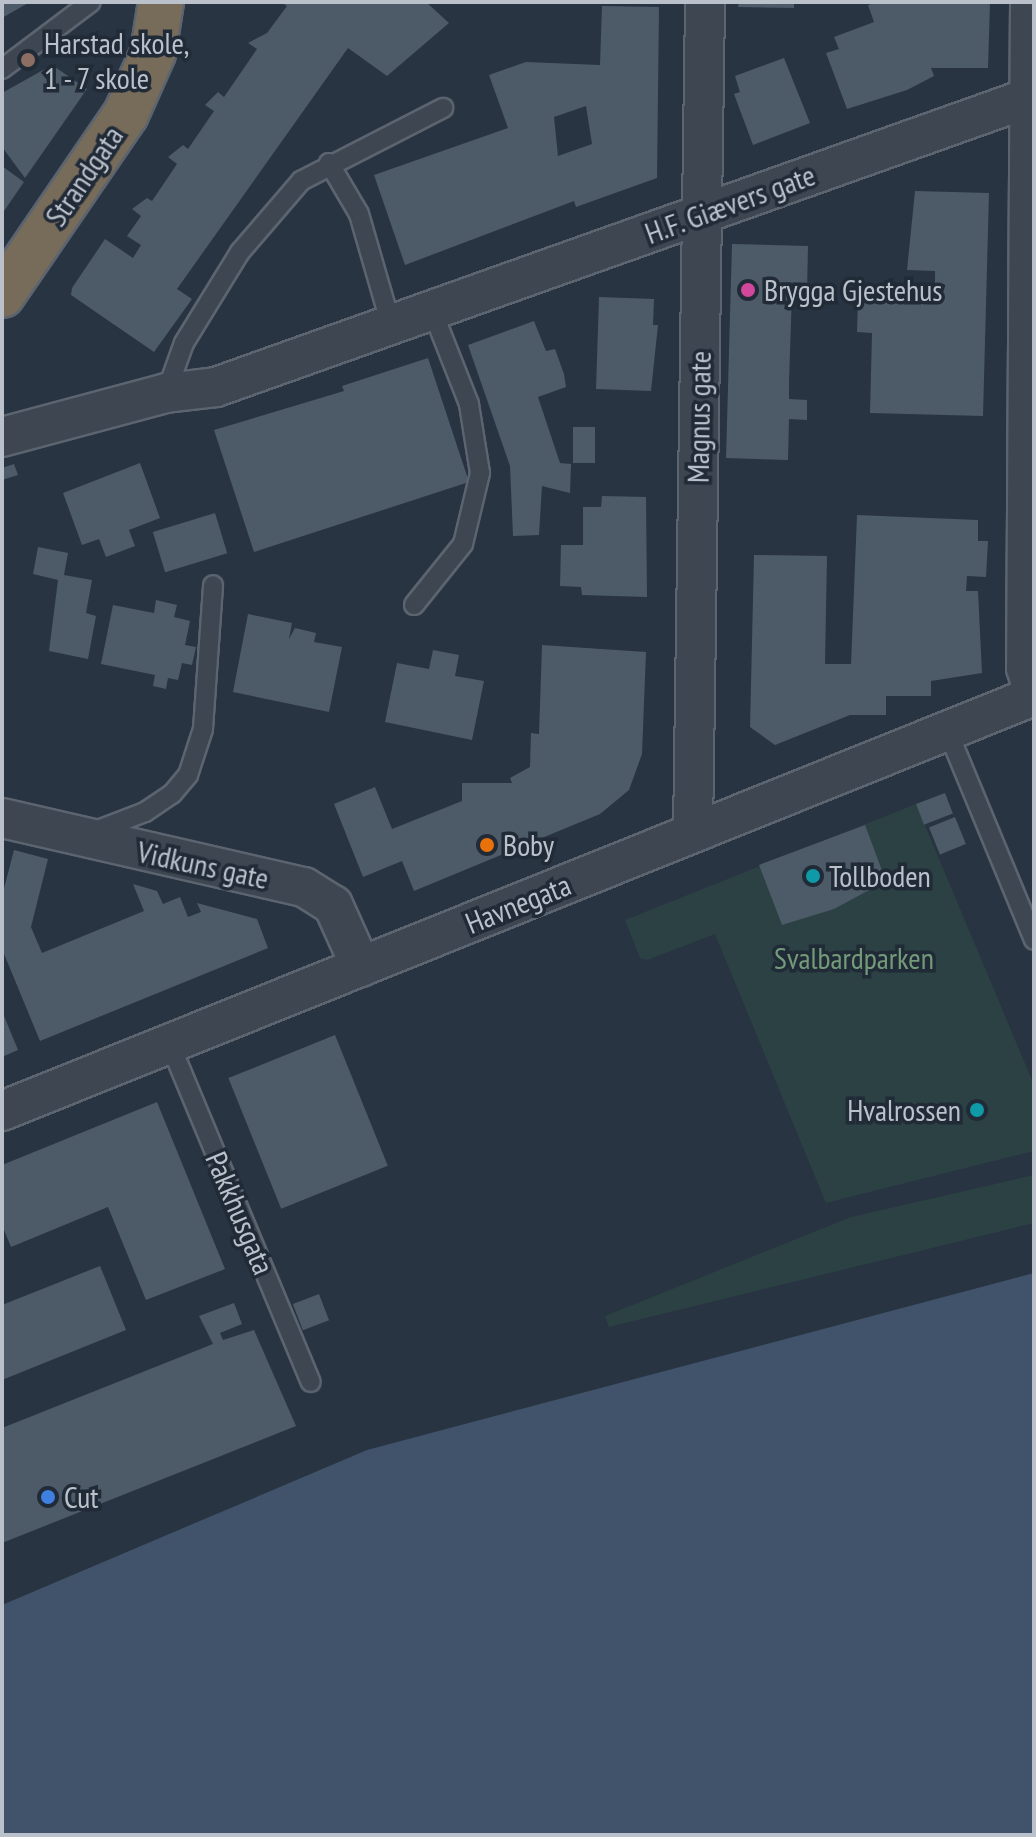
<!DOCTYPE html>
<meta charset="utf-8">
<style>
body{margin:0}
#map{position:relative;width:1036px;height:1837px;overflow:hidden;background:#293442;font-family:"PT Sans Narrow",sans-serif}
div>[style]{position:absolute}
[style*='--x']{left:calc(var(--x)*1px);top:calc(var(--y)*1px);width:calc(var(--w)*1px);rotate:calc(var(--a)*1deg)}
.green>*{inset:0;background:#2b4143}
.water>*{inset:0;background:#40536a}
.building>*{inset:0;background:#4d5a67;transform-origin:0 0}
.roads{filter:drop-shadow(2px 0 #5b646f) drop-shadow(-2px 0 #5b646f) drop-shadow(0 2px #5b646f) drop-shadow(0 -2px #5b646f)}
.lane>*{height:18px;margin:-9px;padding:0 9px;transform-origin:9px;border-radius:9px;background:#3d4651}
.street>*{height:38px;margin:-19px;padding:0 19px;transform-origin:19px;border-radius:19px;background:#3d4651}
.highway>*{height:44px;margin:-22px;padding:0 22px;transform-origin:22px;border-radius:22px;background:#776b5a}
.dots>*{width:22px;height:22px;translate:-50% -50%;box-sizing:border-box;border:4px solid #212b37;border-radius:50%}
span{translate:-50% -50%;white-space:nowrap;text-align:center;line-height:1.15;-webkit-text-stroke:7px #212b37;paint-order:stroke}
.poi-label{font-size:30px;color:#bac1cb}
.left{translate:0 -50%;text-align:left}
.right{translate:-100% -50%;text-align:right}
.street-label{font-size:30px;color:#bac1cb}
.park-label{font-size:30px;color:#739b7a}
.frame{position:absolute;inset:0;border:4px solid #bac1cb;pointer-events:none}
</style>
<div id="map">
<div class="green">
<i style="clip-path:polygon(916px 804px,1034px 1085px,1034px 1151px,826px 1203px,715px 934px,647px 960px,640px 958px,625px 920px)"></i>
<i style="clip-path:polygon(1034px 1175px,1034px 1223px,609px 1327px,605px 1316px,851px 1217px)"></i>
</div>
<div class="water">
<i style="clip-path:polygon(1034px 1273px,1034px 1835px,2px 1835px,2px 1605px,367px 1450px)"></i>
</div>
<div class="building">
<i style="clip-path:polygon(2px 2px,30px 2px,2px 18px)"></i>
<i style="clip-path:polygon(281px 2px,426px 2px,449px 23px,387px 76px,348px 48px,177px 289px,192px 299px,154px 352px,71px 295px,72px 288px,105px 239px,133px 258px,141px 245px,127px 236px,141px 216px,132px 209px,147px 198px,152px 201px,177px 164px,168px 157px,183px 145px,188px 149px,214px 111px,205px 105px,218px 92px,224px 97px,257px 49px,248px 43px,267px 33px,287px 6px)"></i>
<i style="clip-path:polygon(739px 2px,794px 2px,794px 8px,738px 7px)"></i>
<i style="clip-path:polygon(878px 2px,990px 2px,988px 68px,931px 68px,934px 76px,907px 90px,847px 109px,826px 53px,839px 49px,834px 37px,874px 22px,868px 5px)"></i>
<i style="clip-path:polygon(evenodd,602px 6px,659px 7px,657px 178px,576px 207px,574px 201px,405px 265px,374px 175px,508px 128px,489px 75px,526px 62px,600px 65px,602px 6px,586px 106px,592px 144px,558px 156px,554px 117px,586px 106px)"></i>
<i style="clip-path:polygon(784px 58px,810px 123px,753px 145px,734px 94px,740px 92px,735px 76px)"></i>
<i style="clip-path:polygon(52px 65px,87px 89px,25px 178px,2px 147px,2px 93px)"></i>
<i style="clip-path:polygon(2px 166px,24px 182px,2px 214px)"></i>
<i style="clip-path:polygon(915px 191px,989px 193px,983px 416px,870px 413px,872px 333px,857px 332px,858px 297px,935px 298px,935px 271px,907px 270px)"></i>
<i style="clip-path:polygon(732px 244px,808px 246px,807px 293px,792px 292px,789px 382px,789px 399px,807px 400px,807px 420px,789px 419px,788px 460px,726px 458px)"></i>
<i style="clip-path:polygon(599px 297px,654px 299px,653px 325px,658px 325px,651px 391px,596px 389px)"></i>
<i style="clip-path:polygon(534px 321px,546px 351px,555px 349px,564px 374px,566px 387px,538px 397px,560px 463px,571px 464px,570px 493px,542px 486px,539px 535px,513px 536px,510px 466px,468px 345px)"></i>
<i style="clip-path:polygon(428px 358px,469px 482px,254px 552px,214px 430px,344px 391px,342px 386px)"></i>
<i style="left:573px;top:427px;width:22px;height:36px"></i>
<i style="clip-path:polygon(140px 463px,160px 518px,129px 530px,135px 546px,106px 557px,99px 539px,82px 545px,63px 493px)"></i>
<i style="clip-path:polygon(14px 464px,18px 475px,2px 480px,2px 468px)"></i>
<i style="clip-path:polygon(602px 496px,646px 497px,647px 597px,582px 595px,581px 587px,560px 586px,561px 545px,583px 545px,583px 507px,601px 507px)"></i>
<i style="left:215px;top:513px;width:42px;height:65px;rotate:73deg"></i>
<i style="clip-path:polygon(857px 515px,978px 520px,978px 541px,988px 541px,986px 577px,967px 576px,966px 591px,978px 591px,982px 673px,931px 681px,931px 696px,886px 696px,886px 715px,850px 715px,775px 745px,750px 727px,754px 555px,827px 556px,825px 664px,851px 664px)"></i>
<i style="clip-path:polygon(38px 547px,68px 553px,64px 575px,92px 580px,86px 613px,96px 616px,88px 659px,49px 651px,58px 580px,33px 574px)"></i>
<i style="clip-path:polygon(156px 600px,177px 605px,174px 617px,190px 621px,185px 645px,196px 647px,192px 665px,182px 663px,178px 680px,168px 678px,166px 689px,153px 686px,155px 675px,101px 664px,113px 605px,154px 613px)"></i>
<i style="clip-path:polygon(248px 614px,292px 623px,289px 639px,295px 628px,316px 633px,314px 642px,342px 647px,329px 712px,233px 692px)"></i>
<i style="clip-path:polygon(542px 645px,646px 652px,642px 754px,629px 790px,600px 814px,414px 891px,402px 861px,363px 877px,334px 804px,375px 787px,392px 829px,462px 801px,462px 783px,512px 783px,510px 778px,530px 767px,531px 733px,539px 734px)"></i>
<i style="clip-path:polygon(433px 650px,459px 655px,455px 676px,484px 681px,472px 740px,385px 722px,397px 663px,429px 669px)"></i>
<i style="left:945px;top:793px;width:22px;height:31px;rotate:69deg"></i>
<i style="left:955px;top:817px;width:29px;height:28px;rotate:68deg"></i>
<i style="clip-path:polygon(865px 825px,886px 881px,834px 909px,782px 925px,759px 865px)"></i>
<i style="clip-path:polygon(14px 850px,48px 859px,31px 927px,42px 953px,144px 911px,133px 884px,157px 891px,163px 904px,180px 897px,188px 917px,201px 912px,197px 903px,257px 919px,268px 948px,40px 1041px,2px 949px,2px 896px)"></i>
<i style="clip-path:polygon(2px 1011px,18px 1050px,2px 1057px)"></i>
<i style="left:335px;top:1035px;width:141px;height:115px;rotate:68deg"></i>
<i style="clip-path:polygon(157px 1102px,225px 1269px,146px 1300px,108px 1207px,11px 1247px,2px 1225px,2px 1165px)"></i>
<i style="clip-path:polygon(100px 1266px,126px 1330px,2px 1380px,2px 1305px)"></i>
<i style="left:319px;top:1294px;width:28px;height:28px;rotate:69deg"></i>
<i style="clip-path:polygon(234px 1303px,242px 1324px,220px 1333px,223px 1340px,254px 1330px,296px 1426px,2px 1543px,2px 1428px,213px 1344px,199px 1316px)"></i>
</div>
<div class="roads">
<div class="lane">
<i style="--x:2;--y:69;--w:111;--a:-37"></i>
<i style="--x:329;--y:163;--w:59;--a:59.5"></i>
<i style="--x:359;--y:214;--w:116;--a:73.9"></i>
<i style="--x:166;--y:393;--w:53;--a:-70.2"></i>
<i style="--x:184;--y:343;--w:107;--a:-58.4"></i>
<i style="--x:240;--y:252;--w:94;--a:-49.3"></i>
<i style="--x:301;--y:181;--w:160;--a:-27.2"></i>
<i style="--x:414;--y:605;--w:78;--a:-51.2"></i>
<i style="--x:463;--y:544;--w:73;--a:-76.5"></i>
<i style="--x:480;--y:473;--w:70;--a:-99.1"></i>
<i style="--x:469;--y:404;--w:101;--a:-111.5"></i>
<i style="--x:948;--y:732;--w:225;--a:67.5"></i>
<i style="--x:93;--y:832;--w:56;--a:-21"></i>
<i style="--x:145;--y:812;--w:32;--a:-34"></i>
<i style="--x:172;--y:794;--w:25;--a:-50"></i>
<i style="--x:188;--y:775;--w:48;--a:-71.9"></i>
<i style="--x:203;--y:729;--w:144;--a:-86"></i>
<i style="--x:170;--y:1044;--w:366;--a:67.4"></i>
</div>
<div class="street">
<i style="--x:1030;--y:2;--w:666;--a:90.34"></i>
<i style="--x:1026;--y:668;--w:25;--a:72"></i>
<i style="--x:2;--y:437;--w:170;--a:-15"></i>
<i style="--x:166;--y:393;--w:50;--a:-6.8"></i>
<i style="--x:216;--y:387;--w:862;--a:-19.59"></i>
<i style="--x:2;--y:818;--w:310;--a:12.9"></i>
<i style="--x:304;--y:887;--w:34;--a:32"></i>
<i style="--x:333;--y:905;--w:68;--a:65.7"></i>
<i style="--x:693;--y:832;--w:830;--a:-89.17"></i>
<i style="--x:2;--y:1111;--w:1112;--a:-21.91"></i>
</div>
<div class="highway">
<i style="--x:2;--y:295;--w:219;--a:-55.6"></i>
<i style="--x:126;--y:114;--w:67;--a:-66.1"></i>
<i style="--x:153;--y:53;--w:52;--a:-81.1"></i>
</div>
</div>
<div class="dots">
<i style="left:28px;top:60px;background:#8d6e63"></i>
<i style="left:748px;top:290px;background:#d1479c"></i>
<i style="left:487px;top:845px;background:#e8710a"></i>
<i style="left:813px;top:876px;background:#0f9aa8"></i>
<i style="left:977px;top:1110px;background:#0f9aa8"></i>
<i style="left:48px;top:1497px;background:#3f7fe0"></i>
</div>
<div class="poi-label">
<span class="left" style="left:44px;top:60px">Harstad skole,<br>1 - 7 skole</span>
<span class="left" style="left:764px;top:290px">Brygga Gjestehus</span>
<span class="left" style="left:503px;top:845px">Boby</span>
<span class="left" style="left:829px;top:876px">Tollboden</span>
<span class="right" style="left:961px;top:1110px">Hvalrossen</span>
<span class="left" style="left:64px;top:1497px">Cut</span>
</div>
<div class="street-label">
<span style="left:84px;top:176px;rotate:-56deg">Strandgata</span>
<span style="left:730px;top:204px;rotate:-20deg">H.F. Giævers gate</span>
<span style="left:699px;top:417px;rotate:-89deg">Magnus gate</span>
<span style="left:203px;top:865px;rotate:12deg">Vidkuns gate</span>
<span style="left:518px;top:904px;rotate:-22deg">Havnegata</span>
<span style="left:240px;top:1213px;rotate:67deg">Pakkhusgata</span>
</div>
<div class="park-label">
<span style="left:854px;top:958px">Svalbardparken</span>
</div>
<div class="frame"></div>
</div>
